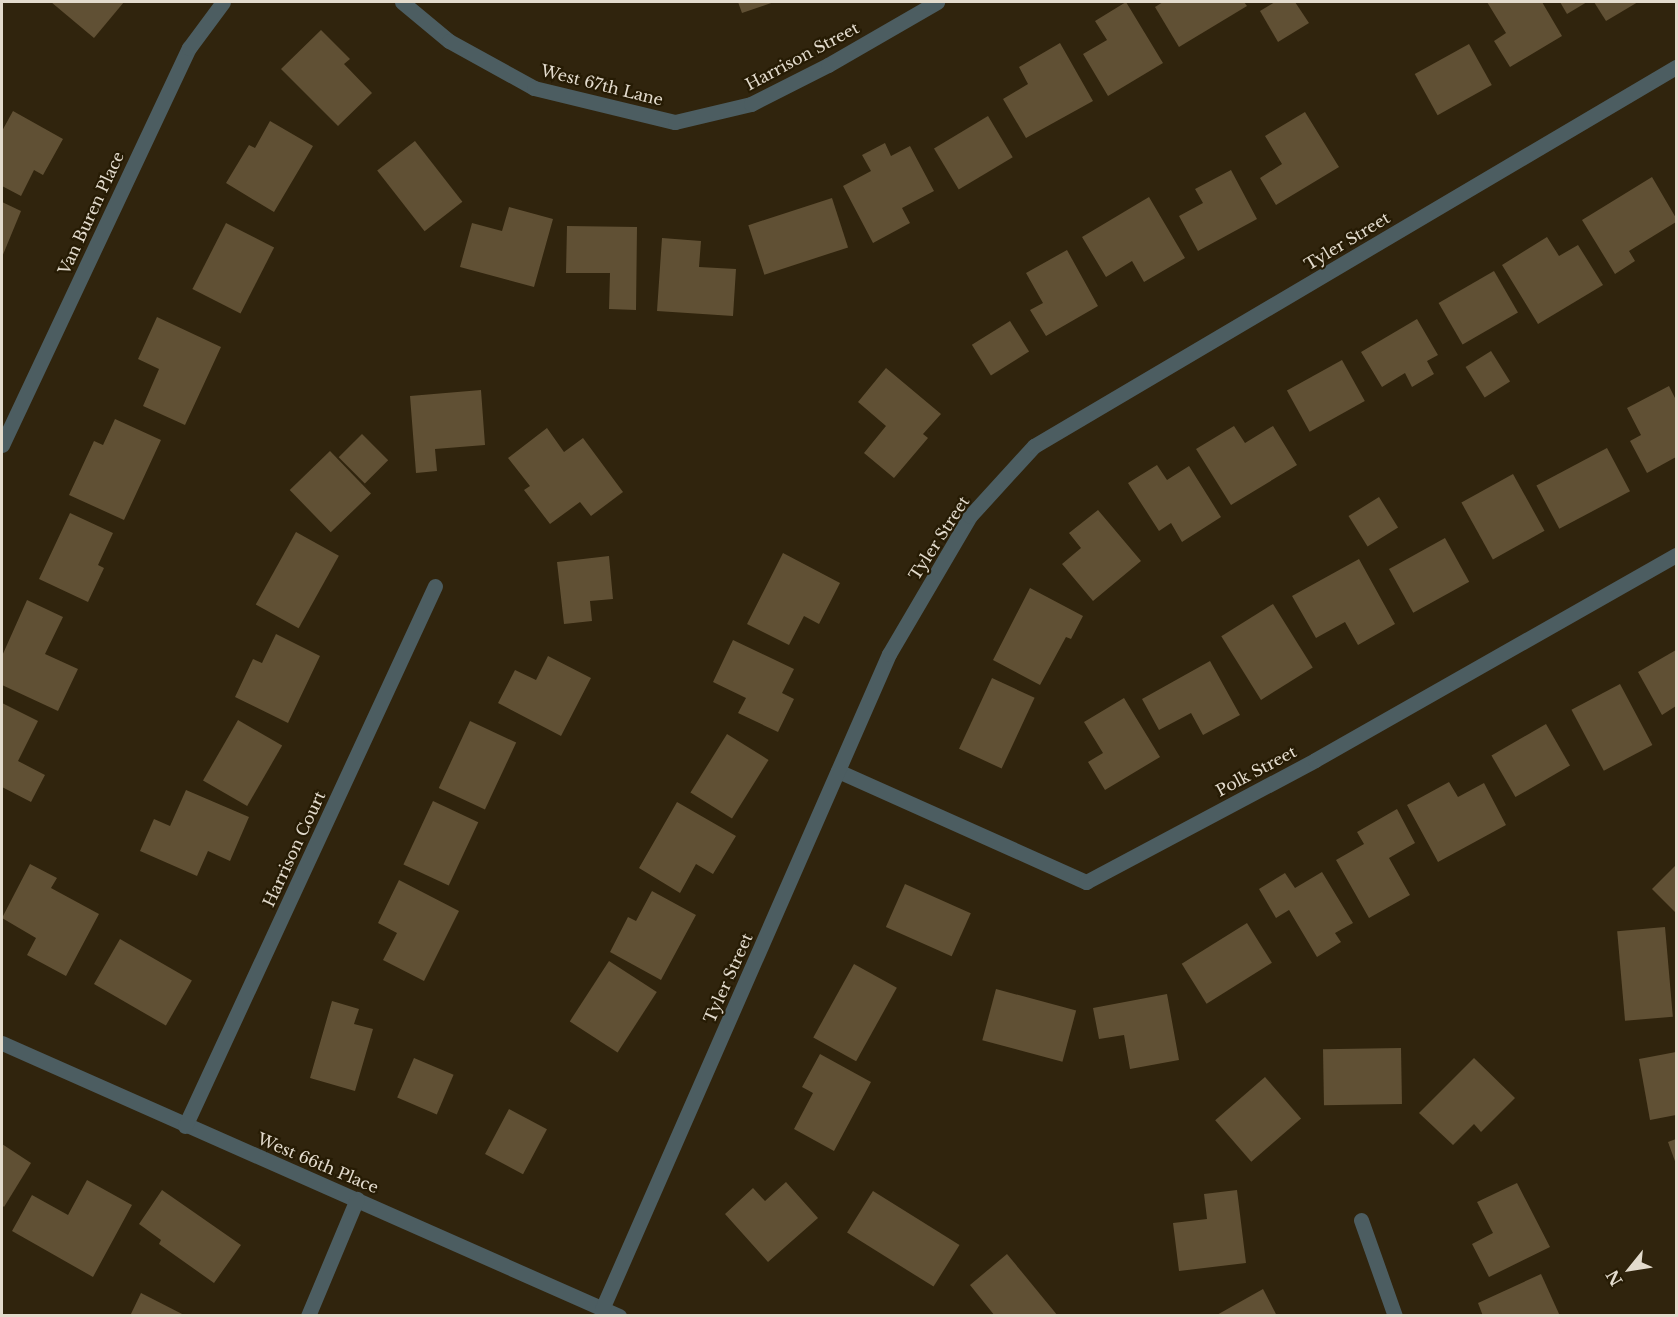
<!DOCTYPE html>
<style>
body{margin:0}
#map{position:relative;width:1678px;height:1317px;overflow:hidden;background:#30240d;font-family:"Libre Baskerville",serif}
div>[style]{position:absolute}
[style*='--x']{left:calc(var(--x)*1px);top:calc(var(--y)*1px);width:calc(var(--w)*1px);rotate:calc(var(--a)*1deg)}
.building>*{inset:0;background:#605034;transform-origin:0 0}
.street>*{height:15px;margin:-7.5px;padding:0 7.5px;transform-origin:7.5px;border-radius:7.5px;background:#4c5d61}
span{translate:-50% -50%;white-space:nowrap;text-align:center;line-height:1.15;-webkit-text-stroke:4.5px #261b04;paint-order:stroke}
.street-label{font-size:16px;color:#e3dbcd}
.frame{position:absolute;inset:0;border:3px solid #e3dbcd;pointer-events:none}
.north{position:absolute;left:1600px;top:1239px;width:60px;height:60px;-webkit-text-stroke:4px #261b04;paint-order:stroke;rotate:240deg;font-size:16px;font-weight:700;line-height:24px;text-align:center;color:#e3dbcd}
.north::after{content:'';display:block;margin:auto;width:21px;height:27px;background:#e3dbcd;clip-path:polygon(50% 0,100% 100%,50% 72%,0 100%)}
</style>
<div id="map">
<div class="building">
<i style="clip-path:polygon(51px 2px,124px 2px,94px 38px)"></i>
<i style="clip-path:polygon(738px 2px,774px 2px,742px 13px)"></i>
<i style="clip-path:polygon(1126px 2px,1163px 63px,1108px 96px,1083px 54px,1107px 40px,1095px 21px)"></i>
<i style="clip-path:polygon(1163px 2px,1244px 2px,1247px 6px,1179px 47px,1155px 7px)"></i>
<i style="clip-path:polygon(1275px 2px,1295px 2px,1309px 23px,1278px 42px,1260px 11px)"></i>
<i style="clip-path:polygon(1487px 2px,1542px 2px,1562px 36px,1510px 67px,1494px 41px,1506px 33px)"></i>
<i style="clip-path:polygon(1560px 2px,1587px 2px,1567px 14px)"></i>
<i style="clip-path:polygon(1594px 2px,1638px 2px,1606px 21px)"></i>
<i style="clip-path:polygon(321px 30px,350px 59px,344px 64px,372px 93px,338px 126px,281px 69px)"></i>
<i style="clip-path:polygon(1060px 43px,1093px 101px,1026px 138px,1003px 99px,1028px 84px,1019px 67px)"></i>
<i style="left:1469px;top:44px;width:47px;height:62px;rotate:61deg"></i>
<i style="clip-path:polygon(13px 111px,63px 139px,43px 175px,34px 170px,21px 196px,2px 186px,2px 131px)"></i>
<i style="clip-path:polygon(1305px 112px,1339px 167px,1276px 205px,1260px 178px,1282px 164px,1265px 136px)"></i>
<i style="left:988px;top:116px;width:48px;height:63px;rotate:59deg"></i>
<i style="clip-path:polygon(270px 121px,313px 146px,274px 212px,226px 183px,249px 145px,255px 148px)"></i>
<i style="left:415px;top:141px;width:77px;height:48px;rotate:52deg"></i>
<i style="clip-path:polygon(885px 143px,891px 156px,910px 146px,934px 191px,902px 208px,910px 223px,873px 243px,843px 186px,871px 171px,862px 155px)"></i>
<i style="clip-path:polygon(1231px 170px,1257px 219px,1198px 251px,1179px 216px,1203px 203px,1195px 189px)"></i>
<i style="clip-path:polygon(1652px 177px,1676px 218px,1676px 222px,1629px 251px,1635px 261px,1615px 274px,1582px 220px)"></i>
<i style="clip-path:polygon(1149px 197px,1185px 258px,1144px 282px,1132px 261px,1106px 277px,1082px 237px)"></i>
<i style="left:832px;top:198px;width:52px;height:88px;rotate:72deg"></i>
<i style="clip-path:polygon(2px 202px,21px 211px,2px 257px)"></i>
<i style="clip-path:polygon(509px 207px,553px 219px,534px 287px,460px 267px,472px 223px,502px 231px)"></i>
<i style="left:226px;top:223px;width:54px;height:74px;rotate:27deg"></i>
<i style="clip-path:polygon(567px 226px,637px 227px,636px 310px,609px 309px,610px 273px,566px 273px)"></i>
<i style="clip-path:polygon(1547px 237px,1559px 256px,1578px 245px,1603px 285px,1538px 324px,1502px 265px)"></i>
<i style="clip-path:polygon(662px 238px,701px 241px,699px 267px,736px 269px,733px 316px,657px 311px)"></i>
<i style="clip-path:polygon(1067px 250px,1098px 306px,1046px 336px,1030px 310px,1043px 303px,1026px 273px)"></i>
<i style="left:1494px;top:271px;width:48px;height:64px;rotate:60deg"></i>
<i style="clip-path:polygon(157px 317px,221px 347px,185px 425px,143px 406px,159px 369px,138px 359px)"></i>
<i style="clip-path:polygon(1417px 319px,1438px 355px,1427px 361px,1434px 374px,1412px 387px,1405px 373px,1382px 387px,1361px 352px)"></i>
<i style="left:1010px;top:321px;width:36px;height:45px;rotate:58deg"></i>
<i style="left:1491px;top:351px;width:36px;height:30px;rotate:58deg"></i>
<i style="left:1342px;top:360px;width:47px;height:63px;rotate:61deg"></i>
<i style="clip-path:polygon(886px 368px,941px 414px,923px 434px,928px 438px,894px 478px,864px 453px,886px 426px,858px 402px)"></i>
<i style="clip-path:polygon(1669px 386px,1676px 400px,1676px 457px,1647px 473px,1630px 441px,1641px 435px,1627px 408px)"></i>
<i style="clip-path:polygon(481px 390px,485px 445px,435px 449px,437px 471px,416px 473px,410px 396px)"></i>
<i style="clip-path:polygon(115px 419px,161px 440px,124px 520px,69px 495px,94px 441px,103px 445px)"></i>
<i style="clip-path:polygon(1234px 426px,1245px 443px,1273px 426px,1297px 465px,1231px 505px,1196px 449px)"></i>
<i style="clip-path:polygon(547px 428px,564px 452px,583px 438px,623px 492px,591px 516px,580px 502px,550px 524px,524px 490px,530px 486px,508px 458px)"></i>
<i style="left:362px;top:434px;width:37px;height:33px;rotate:45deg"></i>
<i style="left:1607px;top:448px;width:49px;height:80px;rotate:62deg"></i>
<i style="left:330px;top:451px;width:59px;height:56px;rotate:46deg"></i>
<i style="clip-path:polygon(1157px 465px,1167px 480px,1189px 466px,1221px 517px,1182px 542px,1171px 523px,1159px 531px,1128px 483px)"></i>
<i style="left:1513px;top:474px;width:65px;height:59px;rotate:61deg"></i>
<i style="left:1379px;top:497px;width:36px;height:36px;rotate:58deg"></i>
<i style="clip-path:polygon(1098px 510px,1141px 561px,1093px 601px,1062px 564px,1081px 548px,1069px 533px)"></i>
<i style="clip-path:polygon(70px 513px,113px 533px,98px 565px,104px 568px,88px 602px,39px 579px)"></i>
<i style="left:296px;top:532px;width:49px;height:83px;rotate:29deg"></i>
<i style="left:1445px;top:538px;width:50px;height:64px;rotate:61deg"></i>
<i style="clip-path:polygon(783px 553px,840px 583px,819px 624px,804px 616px,789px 645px,747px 624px)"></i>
<i style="clip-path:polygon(609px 556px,613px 599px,590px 601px,592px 621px,564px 624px,557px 562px)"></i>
<i style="clip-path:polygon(1359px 559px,1395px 624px,1358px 645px,1345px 622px,1316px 638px,1292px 596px)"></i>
<i style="clip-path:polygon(1030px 588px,1083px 616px,1071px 639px,1066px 637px,1040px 685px,993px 660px)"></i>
<i style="clip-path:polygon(27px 600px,63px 617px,45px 654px,78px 669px,58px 711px,2px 685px,2px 656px)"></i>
<i style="left:1273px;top:604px;width:75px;height:61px;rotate:58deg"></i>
<i style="clip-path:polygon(276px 634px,320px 656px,288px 723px,235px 697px,253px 659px,262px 663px)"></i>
<i style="clip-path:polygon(733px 640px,794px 669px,782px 693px,794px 699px,778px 732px,738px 713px,746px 698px,713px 682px)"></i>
<i style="clip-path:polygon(1676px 650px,1676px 706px,1662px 715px,1638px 672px)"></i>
<i style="clip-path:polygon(548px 656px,591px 678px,561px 736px,498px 703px,515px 670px,536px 680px)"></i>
<i style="clip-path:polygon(1210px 661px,1240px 715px,1203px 735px,1191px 713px,1159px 730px,1142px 699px)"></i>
<i style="left:992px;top:678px;width:47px;height:78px;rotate:25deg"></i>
<i style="left:1620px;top:684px;width:69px;height:55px;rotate:62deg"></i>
<i style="clip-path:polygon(1124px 698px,1160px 757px,1105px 790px,1088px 762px,1103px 753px,1084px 722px)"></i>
<i style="clip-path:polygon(2px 703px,38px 721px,18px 761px,45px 775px,31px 802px,2px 787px)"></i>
<i style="left:238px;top:720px;width:51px;height:70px;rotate:30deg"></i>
<i style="left:470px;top:721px;width:51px;height:74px;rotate:25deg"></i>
<i style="left:1546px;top:724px;width:48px;height:63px;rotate:60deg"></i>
<i style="left:727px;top:734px;width:49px;height:69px;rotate:32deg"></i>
<i style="clip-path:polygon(1449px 782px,1458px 797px,1484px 783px,1506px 825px,1438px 862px,1407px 805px)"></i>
<i style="clip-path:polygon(186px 790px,249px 817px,230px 861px,208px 851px,197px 876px,140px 851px,154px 819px,170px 826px)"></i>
<i style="left:433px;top:801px;width:50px;height:70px;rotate:25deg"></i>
<i style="clip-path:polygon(677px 802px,736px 836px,713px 874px,696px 864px,680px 893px,639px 868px)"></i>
<i style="clip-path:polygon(1397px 809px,1415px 843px,1389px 858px,1410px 895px,1369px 918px,1336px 860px,1364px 844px,1357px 832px)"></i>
<i style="clip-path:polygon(30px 864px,57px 878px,51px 888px,99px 914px,66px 976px,27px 955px,36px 938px,2px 918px)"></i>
<i style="clip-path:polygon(1676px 865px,1676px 913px,1652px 889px)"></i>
<i style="clip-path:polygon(1322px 872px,1353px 923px,1335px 933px,1341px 942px,1317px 957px,1289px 910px,1276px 918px,1259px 889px,1285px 873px,1295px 888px)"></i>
<i style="clip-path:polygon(399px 880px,459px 911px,424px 981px,383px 960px,397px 933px,378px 923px)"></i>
<i style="left:905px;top:884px;width:72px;height:47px;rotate:24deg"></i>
<i style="clip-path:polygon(652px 891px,696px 915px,661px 980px,610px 952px,628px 917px,636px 921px)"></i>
<i style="left:1247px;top:923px;width:47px;height:77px;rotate:58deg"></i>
<i style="left:1665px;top:927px;width:90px;height:48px;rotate:85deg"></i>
<i style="left:120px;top:939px;width:83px;height:52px;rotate:30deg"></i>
<i style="left:609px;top:961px;width:57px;height:72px;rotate:33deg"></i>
<i style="left:854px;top:964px;width:49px;height:84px;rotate:29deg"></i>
<i style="left:996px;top:989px;width:83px;height:53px;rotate:15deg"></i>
<i style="clip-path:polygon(1167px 994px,1179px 1060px,1130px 1069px,1124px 1035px,1099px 1039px,1093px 1008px)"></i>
<i style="clip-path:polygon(332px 1001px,359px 1009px,354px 1024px,373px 1029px,355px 1091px,310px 1078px)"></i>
<i style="left:1401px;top:1048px;width:56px;height:78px;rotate:89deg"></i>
<i style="clip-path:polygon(1676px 1052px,1676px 1115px,1650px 1120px,1639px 1059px)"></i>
<i style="clip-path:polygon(820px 1054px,871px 1082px,834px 1151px,794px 1129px,813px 1093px,802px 1087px)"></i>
<i style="left:414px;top:1058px;width:43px;height:43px;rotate:23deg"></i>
<i style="clip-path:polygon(1474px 1058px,1515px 1098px,1481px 1132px,1474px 1124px,1453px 1145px,1419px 1113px)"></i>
<i style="left:1265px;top:1077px;width:55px;height:66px;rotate:49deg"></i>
<i style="left:509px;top:1109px;width:43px;height:51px;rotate:28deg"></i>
<i style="clip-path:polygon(1676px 1139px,1676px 1164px,1668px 1142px)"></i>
<i style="clip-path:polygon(2px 1144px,31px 1163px,4px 1207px,2px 1205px)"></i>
<i style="clip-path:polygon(87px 1180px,132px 1205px,93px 1277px,12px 1231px,32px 1195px,68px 1215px)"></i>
<i style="clip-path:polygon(786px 1182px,818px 1218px,768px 1262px,725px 1214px,753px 1188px,765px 1201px)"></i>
<i style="clip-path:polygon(1517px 1183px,1550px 1247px,1489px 1277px,1472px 1244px,1493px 1233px,1477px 1202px)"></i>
<i style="clip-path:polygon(162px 1190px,241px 1245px,214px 1283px,159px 1244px,161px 1240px,139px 1224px)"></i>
<i style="clip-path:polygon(1237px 1190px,1246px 1263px,1179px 1271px,1173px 1223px,1207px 1219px,1204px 1194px)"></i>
<i style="left:873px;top:1191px;width:102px;height:49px;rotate:32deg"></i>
<i style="clip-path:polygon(1007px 1254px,1058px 1316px,995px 1316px,970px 1285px)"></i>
<i style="clip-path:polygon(1541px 1274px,1560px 1316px,1483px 1316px,1478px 1303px)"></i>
<i style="clip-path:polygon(1263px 1289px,1277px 1316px,1215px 1316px)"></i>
<i style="clip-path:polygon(141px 1293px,186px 1316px,130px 1316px)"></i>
</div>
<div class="street">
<i style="--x:402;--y:2;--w:61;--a:39.7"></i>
<i style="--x:449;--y:41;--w:97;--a:28.9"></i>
<i style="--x:534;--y:88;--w:145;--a:13.6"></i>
<i style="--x:675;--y:122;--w:78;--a:-13.3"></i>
<i style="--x:751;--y:104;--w:86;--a:-26.9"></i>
<i style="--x:828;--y:65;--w:126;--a:-30"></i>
<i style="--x:2;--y:445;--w:439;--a:-64.8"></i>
<i style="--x:189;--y:48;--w:57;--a:-53.5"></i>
<i style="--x:838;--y:771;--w:272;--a:24.1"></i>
<i style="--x:1086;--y:882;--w:259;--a:-28"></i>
<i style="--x:1315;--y:760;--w:415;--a:-29.6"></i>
<i style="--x:2;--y:1043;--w:675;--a:23.87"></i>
<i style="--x:185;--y:1126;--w:595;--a:-65.16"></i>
<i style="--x:1361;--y:1220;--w:102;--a:70.5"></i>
<i style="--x:602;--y:1309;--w:715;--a:-66.34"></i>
<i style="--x:889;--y:654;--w:160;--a:-59.6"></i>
<i style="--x:970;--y:516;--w:95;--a:-47.6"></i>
<i style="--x:1034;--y:446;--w:746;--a:-30.56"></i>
<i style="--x:308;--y:1316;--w:127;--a:-67.3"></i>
</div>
<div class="street-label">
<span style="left:802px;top:56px;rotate:-28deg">Harrison Street</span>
<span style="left:602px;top:85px;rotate:14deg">West 67th Lane</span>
<span style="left:91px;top:213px;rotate:-65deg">Van Buren Place</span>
<span style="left:1347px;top:241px;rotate:-31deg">Tyler Street</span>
<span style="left:939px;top:538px;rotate:-57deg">Tyler Street</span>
<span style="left:1256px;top:771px;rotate:-28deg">Polk Street</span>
<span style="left:294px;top:849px;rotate:-65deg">Harrison Court</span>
<span style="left:728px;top:978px;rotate:-66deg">Tyler Street</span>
<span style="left:318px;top:1163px;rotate:23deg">West 66th Place</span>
</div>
<div class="frame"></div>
<div class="north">N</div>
</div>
